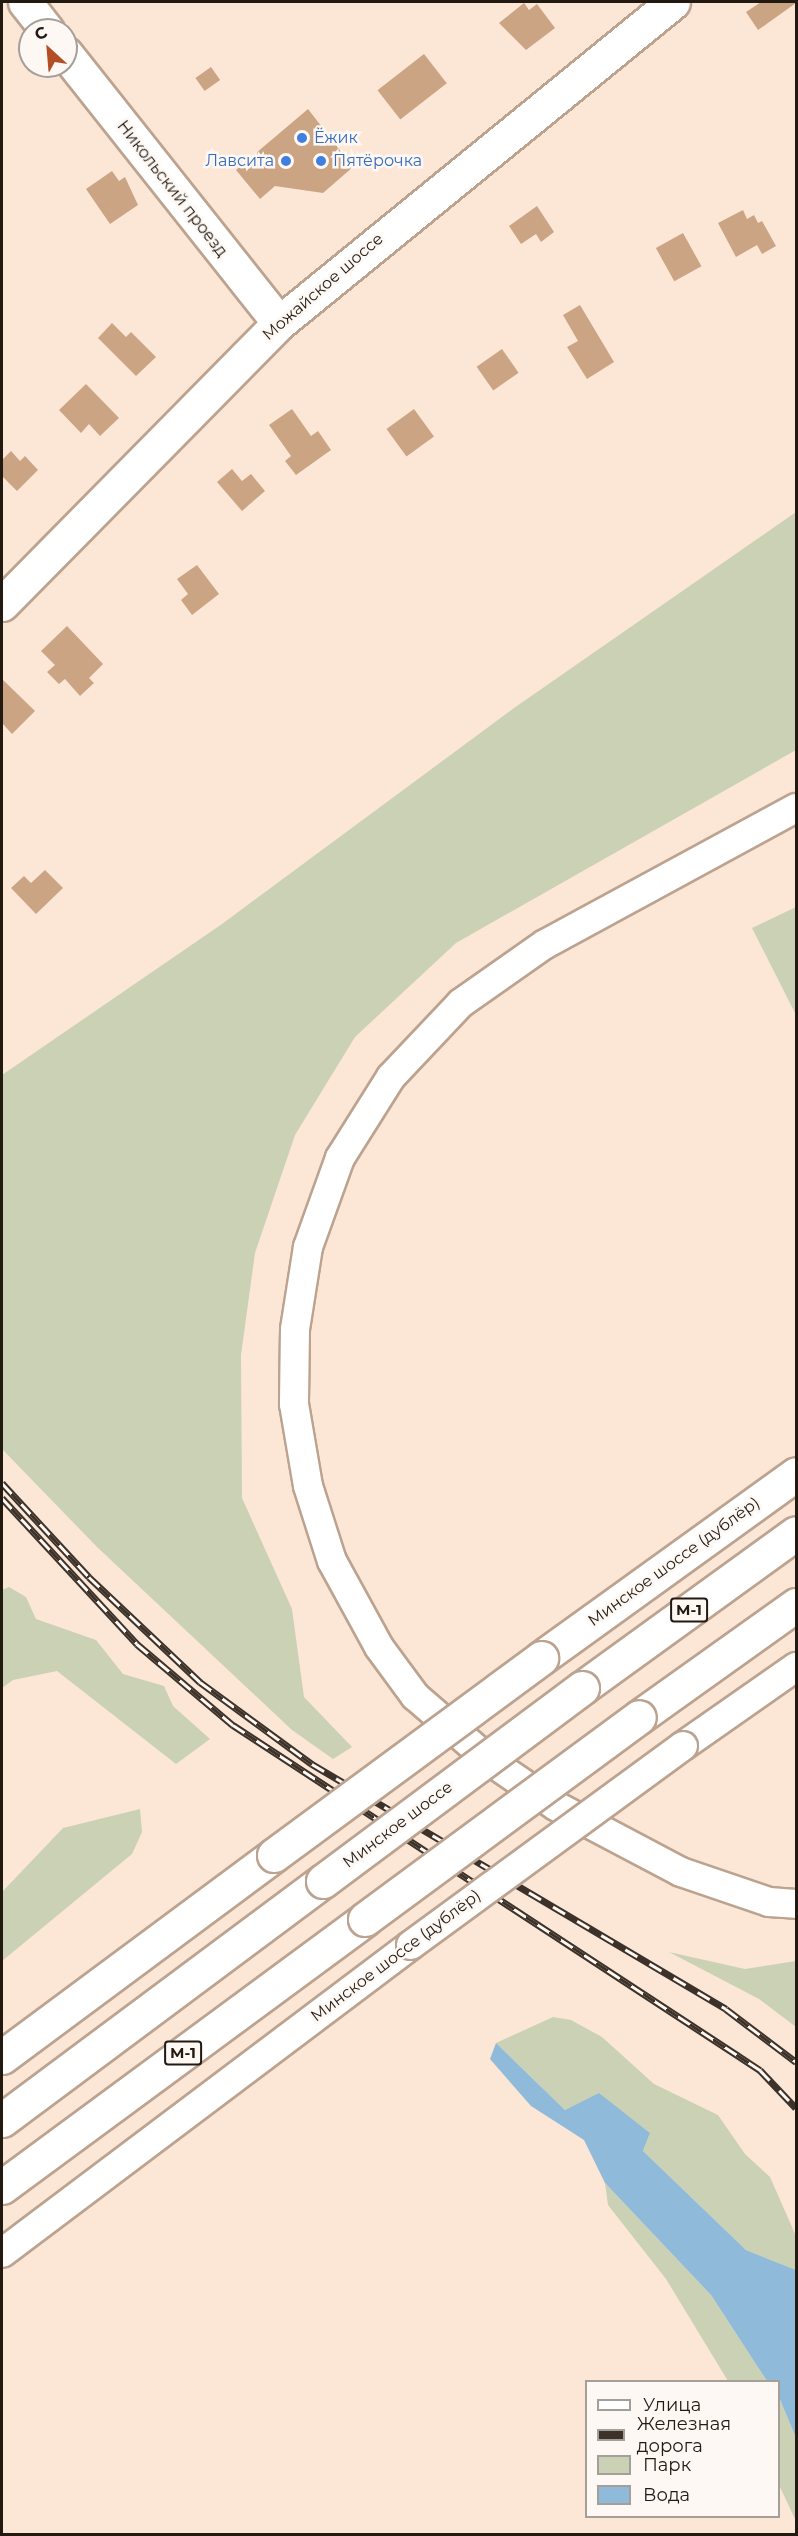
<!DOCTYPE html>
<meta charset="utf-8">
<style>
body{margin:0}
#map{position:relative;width:798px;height:2536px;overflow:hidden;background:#fce7d7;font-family:Montserrat,sans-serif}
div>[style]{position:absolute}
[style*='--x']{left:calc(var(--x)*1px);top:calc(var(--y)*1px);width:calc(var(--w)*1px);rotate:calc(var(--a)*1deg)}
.green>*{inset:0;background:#cbd1b5}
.water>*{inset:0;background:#8fbad9}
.building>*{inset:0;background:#cba484;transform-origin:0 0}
.roads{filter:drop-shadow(2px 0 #bca390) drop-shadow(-2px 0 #bca390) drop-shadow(0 2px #bca390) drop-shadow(0 -2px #bca390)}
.minor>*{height:28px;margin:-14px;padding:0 14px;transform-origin:14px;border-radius:14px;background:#fff}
.major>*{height:33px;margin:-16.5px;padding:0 16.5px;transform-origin:16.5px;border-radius:16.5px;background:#fff}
.highway>*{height:33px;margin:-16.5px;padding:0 16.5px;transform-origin:16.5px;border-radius:16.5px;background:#fff}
.rail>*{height:7px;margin-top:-3.5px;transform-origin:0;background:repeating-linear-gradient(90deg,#fdf8f4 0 14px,#3c3229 0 28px);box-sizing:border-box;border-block:2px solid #3c3229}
.bridges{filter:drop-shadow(2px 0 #bca390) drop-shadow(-2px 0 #bca390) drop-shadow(0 2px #bca390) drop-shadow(0 -2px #bca390)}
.minor-bridge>*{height:28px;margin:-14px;padding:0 14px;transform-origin:14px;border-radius:14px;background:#fff}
.major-bridge>*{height:33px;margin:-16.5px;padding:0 16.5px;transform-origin:16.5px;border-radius:16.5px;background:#fff}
.highway-bridge>*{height:33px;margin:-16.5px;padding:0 16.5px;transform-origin:16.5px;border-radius:16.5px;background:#fff}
.dots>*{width:16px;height:16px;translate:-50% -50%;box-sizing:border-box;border:3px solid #fdf8f4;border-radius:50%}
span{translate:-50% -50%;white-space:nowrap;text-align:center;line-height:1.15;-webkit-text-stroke:5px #fdf8f4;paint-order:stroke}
.shield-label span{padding:2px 4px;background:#fdf8f4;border:2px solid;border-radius:4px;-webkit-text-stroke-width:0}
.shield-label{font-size:15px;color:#221911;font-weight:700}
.shop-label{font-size:16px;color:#366cbe}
.left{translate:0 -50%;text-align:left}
.right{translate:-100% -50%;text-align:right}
.street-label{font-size:16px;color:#221911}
.frame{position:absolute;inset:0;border:3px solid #221911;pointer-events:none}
.legend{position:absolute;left:585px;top:2380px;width:195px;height:138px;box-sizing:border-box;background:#fdf8f4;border:2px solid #a59f99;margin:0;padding:8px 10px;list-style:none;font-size:18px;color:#221911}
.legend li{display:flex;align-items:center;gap:12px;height:30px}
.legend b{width:30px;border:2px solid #a59f99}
.north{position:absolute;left:18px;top:18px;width:60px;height:60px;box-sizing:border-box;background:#fdf8f4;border:2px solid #a59f99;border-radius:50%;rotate:334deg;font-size:16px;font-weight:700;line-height:24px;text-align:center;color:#221911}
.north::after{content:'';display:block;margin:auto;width:21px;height:27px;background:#b34d23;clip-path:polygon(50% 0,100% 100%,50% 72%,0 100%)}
</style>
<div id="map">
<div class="green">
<i style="clip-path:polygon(796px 512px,796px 750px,456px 943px,355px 1037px,295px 1135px,255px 1253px,241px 1355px,242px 1498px,292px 1609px,304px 1697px,352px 1747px,333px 1759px,292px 1730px,97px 1547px,2px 1449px,2px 1075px,222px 924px,514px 708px)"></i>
<i style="clip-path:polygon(796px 907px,796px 1015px,752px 928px)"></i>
<i style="clip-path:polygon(9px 1587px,26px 1597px,36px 1619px,96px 1640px,123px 1674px,164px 1686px,173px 1706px,210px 1739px,176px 1764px,57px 1671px,13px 1680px,2px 1688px,2px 1590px)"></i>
<i style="clip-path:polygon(140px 1809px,142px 1832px,132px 1854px,2px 1961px,2px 1892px,63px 1828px)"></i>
<i style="clip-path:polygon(669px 1952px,745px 1969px,796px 1961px,796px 2027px,759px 1999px)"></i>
<i style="clip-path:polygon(553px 2017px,571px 2020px,602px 2037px,654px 2084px,718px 2115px,745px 2154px,770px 2177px,796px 2236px,796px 2270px,746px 2250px,643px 2151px,650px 2133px,599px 2094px,565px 2110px,496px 2043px)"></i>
<i style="clip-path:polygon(605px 2183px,711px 2295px,767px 2381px,728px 2381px,666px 2279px,608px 2205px)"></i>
<i style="clip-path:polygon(779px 2397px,796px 2438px,796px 2521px,779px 2485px)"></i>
</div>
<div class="water">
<i style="clip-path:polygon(496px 2043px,565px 2110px,599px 2093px,650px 2133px,643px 2151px,746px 2250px,796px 2270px,796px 2438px,779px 2397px,778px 2382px,767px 2381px,711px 2295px,605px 2183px,584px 2140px,531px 2106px,490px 2059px)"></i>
</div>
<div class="building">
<i style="clip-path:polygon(761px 2px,796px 2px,796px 3px,758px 30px,746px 12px)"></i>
<i style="clip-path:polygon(524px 3px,529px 10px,537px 4px,555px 28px,526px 50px,499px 23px)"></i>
<i style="left:424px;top:54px;width:37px;height:59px;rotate:52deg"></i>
<i style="left:211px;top:67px;width:16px;height:19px;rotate:55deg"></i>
<i style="clip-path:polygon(308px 109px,353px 167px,323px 193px,275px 186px,260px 199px,236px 170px)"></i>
<i style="clip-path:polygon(112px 171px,119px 181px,125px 177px,138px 205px,110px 224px,86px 189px)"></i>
<i style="clip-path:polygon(537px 206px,554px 232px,541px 242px,536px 234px,521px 244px,509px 226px)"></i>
<i style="clip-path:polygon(743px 210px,747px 219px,754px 215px,758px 223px,762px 221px,776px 246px,762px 254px,757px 245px,736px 257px,718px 223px)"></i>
<i style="left:683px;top:233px;width:38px;height:31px;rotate:61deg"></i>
<i style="clip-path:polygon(580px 305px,614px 362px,587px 379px,567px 347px,578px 341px,563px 315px)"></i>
<i style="clip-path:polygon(112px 323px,126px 337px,131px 332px,156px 357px,136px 376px,98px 338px)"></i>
<i style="left:502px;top:349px;width:29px;height:31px;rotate:55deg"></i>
<i style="clip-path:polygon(86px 384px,119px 418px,100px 436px,89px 424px,81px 433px,59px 410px)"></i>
<i style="clip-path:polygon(292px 409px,311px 436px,318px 431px,331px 450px,296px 475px,285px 461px,291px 456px,269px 425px)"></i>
<i style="left:414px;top:409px;width:34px;height:34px;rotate:54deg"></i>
<i style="clip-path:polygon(11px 451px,20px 461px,25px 456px,38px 470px,17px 491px,2px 476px,2px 460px)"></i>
<i style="clip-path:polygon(232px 469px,242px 481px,251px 474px,265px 491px,242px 511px,217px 482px)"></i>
<i style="clip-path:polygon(197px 565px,219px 594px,192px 615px,181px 600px,188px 594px,177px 579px)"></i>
<i style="clip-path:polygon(67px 626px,103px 664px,89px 678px,94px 683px,80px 696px,65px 679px,59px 684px,47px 672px,55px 665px,41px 651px)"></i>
<i style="clip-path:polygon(2px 679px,35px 711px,12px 734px,2px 723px)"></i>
<i style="clip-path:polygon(45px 870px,63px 888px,36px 914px,11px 888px,24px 876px,31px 883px)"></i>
</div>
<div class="roads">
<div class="minor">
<i style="--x:796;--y:808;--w:285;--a:151.5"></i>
<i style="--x:545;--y:944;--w:103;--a:144.9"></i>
<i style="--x:461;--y:1003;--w:102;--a:133.4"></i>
<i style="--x:391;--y:1077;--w:96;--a:122.2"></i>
<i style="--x:340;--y:1158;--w:95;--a:109.8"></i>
<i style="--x:308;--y:1247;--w:83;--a:99"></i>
<i style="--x:295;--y:1329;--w:75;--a:90.8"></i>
<i style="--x:294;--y:1404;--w:83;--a:80.3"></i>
<i style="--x:308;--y:1486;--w:79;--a:72.3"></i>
<i style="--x:332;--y:1561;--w:98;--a:61.3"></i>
<i style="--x:379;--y:1647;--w:61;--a:53.7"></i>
<i style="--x:415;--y:1696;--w:99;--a:40.9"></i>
<i style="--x:490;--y:1761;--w:80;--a:34.3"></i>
<i style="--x:556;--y:1806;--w:141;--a:27.8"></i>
<i style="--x:681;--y:1872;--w:93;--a:18.8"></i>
<i style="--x:769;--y:1902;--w:27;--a:4"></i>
<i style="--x:683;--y:1746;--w:138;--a:-35"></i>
<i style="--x:2;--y:2253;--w:512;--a:-36.98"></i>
</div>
<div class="major">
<i style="--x:25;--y:2;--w:36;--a:52"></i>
<i style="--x:66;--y:54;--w:343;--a:51.6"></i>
<i style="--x:2;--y:604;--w:395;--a:-45.4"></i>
<i style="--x:279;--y:323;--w:508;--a:-39.17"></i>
<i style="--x:541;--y:1658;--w:314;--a:-35.8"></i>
<i style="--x:2;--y:2057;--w:339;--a:-36.6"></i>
</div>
<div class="highway">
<i style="--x:582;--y:1688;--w:264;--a:-35.9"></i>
<i style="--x:639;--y:1717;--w:193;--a:-35.5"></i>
<i style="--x:2;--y:2120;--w:400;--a:-36.7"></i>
<i style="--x:2;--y:2187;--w:451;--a:-36.4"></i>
</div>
</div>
<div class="rail">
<i style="--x:2;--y:1483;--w:128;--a:47.2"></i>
<i style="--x:89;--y:1577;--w:153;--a:43.4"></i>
<i style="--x:200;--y:1682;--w:139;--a:36.2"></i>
<i style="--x:312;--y:1764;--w:481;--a:30.6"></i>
<i style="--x:726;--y:2009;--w:88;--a:37.1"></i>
<i style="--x:2;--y:1498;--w:199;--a:47.2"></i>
<i style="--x:137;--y:1644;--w:126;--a:40.2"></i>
<i style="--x:233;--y:1725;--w:630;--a:33.21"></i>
<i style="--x:760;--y:2070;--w:52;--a:46.5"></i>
</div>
<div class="bridges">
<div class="minor-bridge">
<i style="--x:411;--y:1945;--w:337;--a:-36.2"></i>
</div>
<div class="major-bridge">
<i style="--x:274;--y:1855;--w:332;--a:-36.4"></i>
</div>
<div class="highway-bridge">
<i style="--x:323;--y:1881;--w:323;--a:-36.7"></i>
<i style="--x:365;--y:1919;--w:340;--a:-36.4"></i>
</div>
</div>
<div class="dots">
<i style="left:302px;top:138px;background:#3f7fe0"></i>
<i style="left:286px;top:161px;background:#3f7fe0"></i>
<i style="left:321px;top:161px;background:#3f7fe0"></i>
</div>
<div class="shield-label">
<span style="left:689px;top:1610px">М-1</span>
<span style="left:183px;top:2053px">М-1</span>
</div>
<div class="shop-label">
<span class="left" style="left:314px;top:138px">Ёжик</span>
<span class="right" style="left:274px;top:161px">Лавсита</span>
<span class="left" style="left:333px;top:161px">Пятёрочка</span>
</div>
<div class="street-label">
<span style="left:172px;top:189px;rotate:52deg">Никольский проезд</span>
<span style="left:323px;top:287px;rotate:-41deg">Можайское шоссе</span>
<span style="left:674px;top:1562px;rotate:-36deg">Минское шоссе (дублёр)</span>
<span style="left:398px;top:1825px;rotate:-37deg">Минское шоссе</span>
<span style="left:396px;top:1956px;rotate:-37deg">Минское шоссе (дублёр)</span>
</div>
<div class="frame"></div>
<ul class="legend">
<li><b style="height:8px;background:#fff"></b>Улица</li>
<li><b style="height:8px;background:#3c3229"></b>Железная дорога</li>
<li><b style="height:16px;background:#cbd1b5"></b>Парк</li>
<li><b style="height:16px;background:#8fbad9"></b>Вода</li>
</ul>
<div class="north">С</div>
</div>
